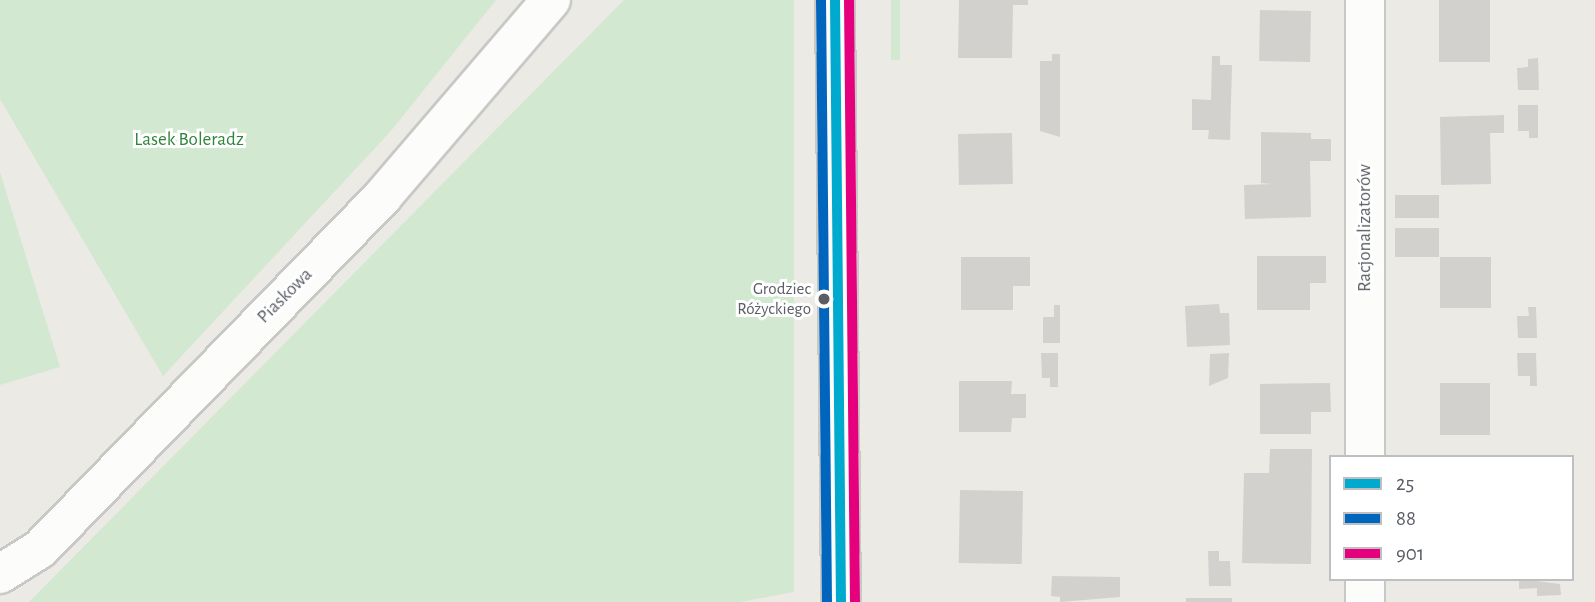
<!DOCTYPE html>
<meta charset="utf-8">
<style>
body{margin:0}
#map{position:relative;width:1595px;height:602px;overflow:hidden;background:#ebeae5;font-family:"Alegreya Sans",sans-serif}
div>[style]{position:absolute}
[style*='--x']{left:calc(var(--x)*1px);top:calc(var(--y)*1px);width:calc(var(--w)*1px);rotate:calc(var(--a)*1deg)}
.green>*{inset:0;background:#d2e8d1;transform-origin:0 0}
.building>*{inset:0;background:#d2d1ce;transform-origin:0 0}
.roads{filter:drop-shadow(2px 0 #c8c8c7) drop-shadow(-2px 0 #c8c8c7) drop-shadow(0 2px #c8c8c7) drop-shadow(0 -2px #c8c8c7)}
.minor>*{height:38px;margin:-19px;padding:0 19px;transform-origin:19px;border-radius:19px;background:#fcfcfb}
.bus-1>*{height:10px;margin:-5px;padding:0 5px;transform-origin:5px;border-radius:5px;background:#00a9ce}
.bus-2>*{height:10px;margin:-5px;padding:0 5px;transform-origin:5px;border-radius:5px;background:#0065bd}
.bus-3>*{height:10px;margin:-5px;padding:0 5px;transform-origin:5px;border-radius:5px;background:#e5007d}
.dots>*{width:19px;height:19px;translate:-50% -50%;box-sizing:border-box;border:4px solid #fff;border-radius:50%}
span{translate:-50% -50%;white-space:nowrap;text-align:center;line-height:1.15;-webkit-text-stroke:6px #fff;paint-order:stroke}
.bus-label{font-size:17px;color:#5a5e64}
.right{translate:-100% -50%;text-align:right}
.park-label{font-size:19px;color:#30853c}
.street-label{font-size:19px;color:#5a5e64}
.legend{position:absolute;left:1329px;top:455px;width:245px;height:126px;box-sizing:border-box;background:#fff;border:2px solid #bdbfc1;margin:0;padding:9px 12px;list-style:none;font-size:21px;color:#5a5e64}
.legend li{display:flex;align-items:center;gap:14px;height:35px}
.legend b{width:35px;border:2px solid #bdbfc1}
</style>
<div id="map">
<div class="green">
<i style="clip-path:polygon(0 0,496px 0,390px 132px,163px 376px,0 99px)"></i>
<i style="clip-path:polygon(624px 0,794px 0,794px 592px,740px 602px,29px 602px)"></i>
<i style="left:891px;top:0;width:9px;height:60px"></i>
<i style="clip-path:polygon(0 172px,60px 367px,0 385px)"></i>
</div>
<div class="building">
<i style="clip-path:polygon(959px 0,1028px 0,1028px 5px,1013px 5px,1012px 58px,958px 58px)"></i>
<i style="left:1439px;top:0;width:51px;height:62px"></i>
<i style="left:1260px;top:10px;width:51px;height:51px;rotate:1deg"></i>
<i style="clip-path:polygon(1052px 54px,1060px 54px,1060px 137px,1040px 131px,1040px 61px,1052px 61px)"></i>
<i style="clip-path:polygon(1212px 56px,1220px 56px,1220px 65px,1232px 65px,1230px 140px,1208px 139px,1209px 130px,1192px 130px,1192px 99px,1211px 100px)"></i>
<i style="clip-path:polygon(1538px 58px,1539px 90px,1518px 90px,1517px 68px,1528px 67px,1528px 59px)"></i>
<i style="clip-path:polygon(1518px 105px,1538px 105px,1538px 138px,1529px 138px,1529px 131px,1518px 131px)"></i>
<i style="clip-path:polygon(1504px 115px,1504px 133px,1490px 133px,1491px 184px,1441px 185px,1440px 117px)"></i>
<i style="clip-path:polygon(1261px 132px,1311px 133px,1311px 139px,1331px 139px,1331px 161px,1310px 161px,1311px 217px,1245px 219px,1244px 185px,1272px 184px,1261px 183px)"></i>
<i style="left:1012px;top:133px;width:51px;height:54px;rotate:89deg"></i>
<i style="left:1439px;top:195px;width:23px;height:44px;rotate:90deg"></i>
<i style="left:1395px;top:228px;width:44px;height:29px"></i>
<i style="clip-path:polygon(1257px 256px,1326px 256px,1326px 283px,1310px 283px,1310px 310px,1257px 310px)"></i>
<i style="clip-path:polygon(961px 257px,1030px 257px,1030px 286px,1013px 286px,1013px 310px,961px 310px)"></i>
<i style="left:1440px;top:257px;width:51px;height:51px"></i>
<i style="clip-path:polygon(1219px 304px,1220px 313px,1229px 313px,1230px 345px,1187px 347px,1185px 306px)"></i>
<i style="clip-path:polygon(1054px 305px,1060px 305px,1060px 343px,1043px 343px,1043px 317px,1054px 317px)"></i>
<i style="clip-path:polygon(1528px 307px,1536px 307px,1537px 338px,1518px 338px,1517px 316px,1529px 316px)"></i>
<i style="clip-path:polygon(1041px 353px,1058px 353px,1058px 387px,1050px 387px,1050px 378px,1042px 378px)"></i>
<i style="clip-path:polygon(1229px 353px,1228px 378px,1209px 386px,1210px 354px)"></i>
<i style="clip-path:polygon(1517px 353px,1536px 353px,1537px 386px,1530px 386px,1530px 376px,1518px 376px)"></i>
<i style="clip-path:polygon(959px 381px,1012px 381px,1011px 394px,1026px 394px,1026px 418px,1012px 418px,1011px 432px,959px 432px)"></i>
<i style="clip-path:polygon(1330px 383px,1331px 412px,1311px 412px,1311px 434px,1260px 434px,1260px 384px)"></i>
<i style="left:1440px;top:383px;width:50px;height:52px"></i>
<i style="clip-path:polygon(1270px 449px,1312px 449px,1311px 564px,1242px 563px,1244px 473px,1269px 473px)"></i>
<i style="left:960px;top:490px;width:63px;height:73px;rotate:1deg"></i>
<i style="clip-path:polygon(1208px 551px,1219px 551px,1219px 561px,1230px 561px,1231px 586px,1209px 586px)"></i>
<i style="clip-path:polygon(1052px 576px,1120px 577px,1120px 597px,1060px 602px,1060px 597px,1051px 596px)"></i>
<i style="clip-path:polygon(1519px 579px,1560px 584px,1561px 595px,1537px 596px,1537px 588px,1519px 589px)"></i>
<i style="left:1186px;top:598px;width:46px;height:4px"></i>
</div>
<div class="roads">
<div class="minor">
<i style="--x:835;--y:0;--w:602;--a:89.43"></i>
<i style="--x:1365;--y:457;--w:457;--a:-90"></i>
<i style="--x:0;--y:574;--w:47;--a:-32"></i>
<i style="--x:40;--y:549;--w:492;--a:-45.8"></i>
<i style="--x:383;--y:196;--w:258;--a:-49.4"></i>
<i style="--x:1365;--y:602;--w:23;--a:-90"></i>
</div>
</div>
<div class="bus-1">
<i style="--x:835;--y:0;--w:602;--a:89.43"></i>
</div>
<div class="bus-2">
<i style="--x:821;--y:0;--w:602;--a:89.43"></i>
</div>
<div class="bus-3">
<i style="--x:849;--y:0;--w:602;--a:89.43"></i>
</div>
<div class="dots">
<i style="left:824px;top:299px;background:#5a5e64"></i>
</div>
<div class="bus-label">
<span class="right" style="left:811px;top:299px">Grodziec<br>Różyckiego</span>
</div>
<div class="park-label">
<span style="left:189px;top:140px">Lasek Boleradz</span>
</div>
<div class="street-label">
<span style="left:1365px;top:228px;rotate:-90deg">Racjonalizatorów</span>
<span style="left:285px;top:296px;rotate:-45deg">Piaskowa</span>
</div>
<ul class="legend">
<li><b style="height:9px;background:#00a9ce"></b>25</li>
<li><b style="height:9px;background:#0065bd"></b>88</li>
<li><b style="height:9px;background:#e5007d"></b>901</li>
</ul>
</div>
